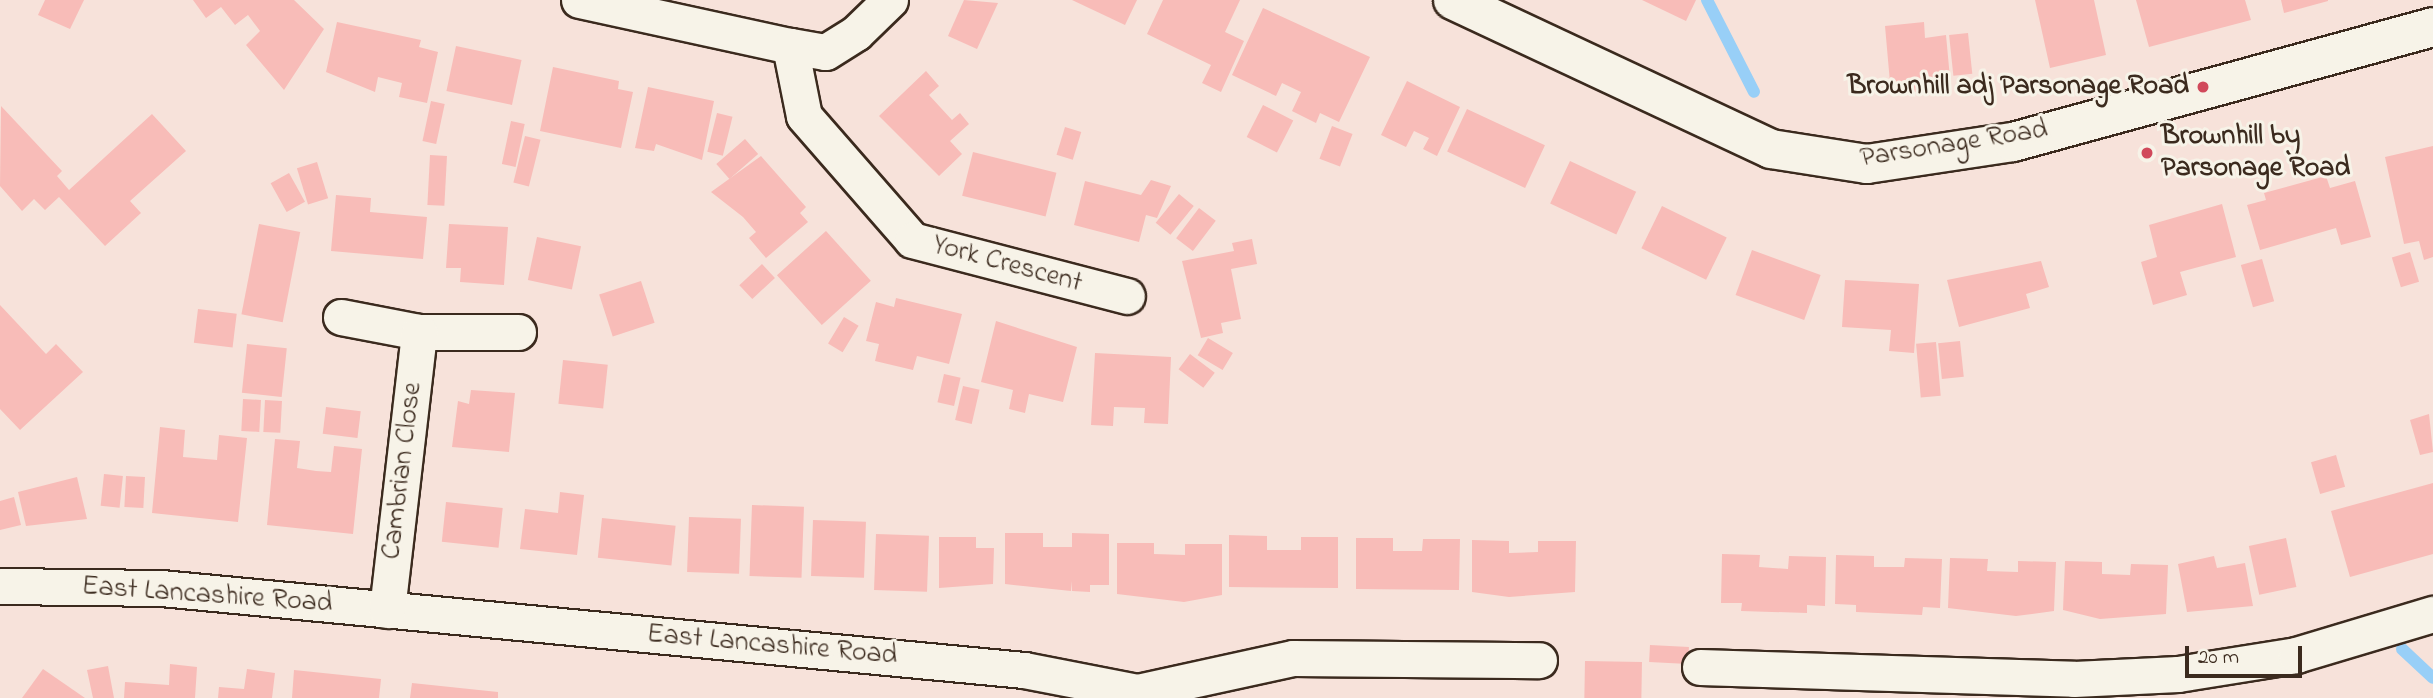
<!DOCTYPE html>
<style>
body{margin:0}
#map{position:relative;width:2433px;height:698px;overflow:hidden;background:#f7e2da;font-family:"Indie Flower",sans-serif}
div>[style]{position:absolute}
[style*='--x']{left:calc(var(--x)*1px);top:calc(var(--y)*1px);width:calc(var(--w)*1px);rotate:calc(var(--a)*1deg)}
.stream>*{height:12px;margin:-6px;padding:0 6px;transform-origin:6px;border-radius:6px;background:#98cff7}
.building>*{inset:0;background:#f8bcb8;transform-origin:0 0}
.roads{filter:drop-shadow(2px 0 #3b2a1e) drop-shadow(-2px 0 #3b2a1e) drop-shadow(0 2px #3b2a1e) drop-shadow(0 -2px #3b2a1e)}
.street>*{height:35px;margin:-17.5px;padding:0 17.5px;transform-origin:17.5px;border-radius:17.5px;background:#f7f3e8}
.secondary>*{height:38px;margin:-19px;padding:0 19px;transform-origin:19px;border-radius:19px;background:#f7f3e8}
.dots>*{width:19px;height:19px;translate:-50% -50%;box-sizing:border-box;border:4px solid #f7f3e8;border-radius:50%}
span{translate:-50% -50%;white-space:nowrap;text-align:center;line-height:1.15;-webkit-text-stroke:6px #f7f3e8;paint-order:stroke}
.poi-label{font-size:28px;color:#3b2a1e;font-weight:700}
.right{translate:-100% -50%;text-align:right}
.left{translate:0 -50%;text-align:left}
.street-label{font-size:28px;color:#3b2a1e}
.scale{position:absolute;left:2185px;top:646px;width:117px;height:32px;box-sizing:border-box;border:4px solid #3b2a1e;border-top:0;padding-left:9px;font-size:21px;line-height:24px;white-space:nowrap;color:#3b2a1e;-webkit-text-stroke:5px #f7f3e8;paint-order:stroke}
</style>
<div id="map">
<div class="stream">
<i style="--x:1707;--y:0;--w:103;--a:62.9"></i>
<i style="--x:2402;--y:649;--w:42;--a:43.1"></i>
</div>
<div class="building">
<i style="clip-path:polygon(45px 0,84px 0,70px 29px,38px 15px)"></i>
<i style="clip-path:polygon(193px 0,294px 0,324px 29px,284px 90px,246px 45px,260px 31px,248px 15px,235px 25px,221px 7px,206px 18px)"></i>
<i style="clip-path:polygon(964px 0,998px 3px,977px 49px,948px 36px)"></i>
<i style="clip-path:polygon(1072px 0,1137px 0,1125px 25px)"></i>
<i style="clip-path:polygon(1163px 0,1240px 0,1225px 32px,1244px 41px,1221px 92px,1202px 83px,1211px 65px,1147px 34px)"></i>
<i style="clip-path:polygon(1642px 0,1696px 0,1686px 21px)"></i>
<i style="clip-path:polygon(2035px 0,2094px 0,2106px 55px,2050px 68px)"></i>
<i style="clip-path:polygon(2136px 0,2245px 0,2251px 20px,2149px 47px)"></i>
<i style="clip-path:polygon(2281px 0,2328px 0,2328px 1px,2284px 13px)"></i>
<i style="clip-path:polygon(1263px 8px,1370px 57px,1339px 122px,1320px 113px,1316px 123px,1292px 111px,1301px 92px,1282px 83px,1276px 96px,1232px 75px)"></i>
<i style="clip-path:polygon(337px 22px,421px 40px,419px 47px,438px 52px,427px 103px,399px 97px,402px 83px,378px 77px,375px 92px,326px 72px)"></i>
<i style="clip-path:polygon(1924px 22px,1925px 38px,1946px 35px,1951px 89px,1891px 94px,1885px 26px)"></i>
<i style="left:1968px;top:33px;width:41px;height:19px;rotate:84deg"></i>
<i style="left:456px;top:46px;width:67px;height:46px;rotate:12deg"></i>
<i style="clip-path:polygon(553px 67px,619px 81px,618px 89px,633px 92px,621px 148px,540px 131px)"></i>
<i style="clip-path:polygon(926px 71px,939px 86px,929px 95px,952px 120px,960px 113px,969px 124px,950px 141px,962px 154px,939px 176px,879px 116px)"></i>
<i style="clip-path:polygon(1407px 81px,1460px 107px,1437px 156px,1423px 149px,1429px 138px,1414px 131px,1406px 147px,1381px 135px)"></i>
<i style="clip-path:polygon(648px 87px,714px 101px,702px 160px,656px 144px,654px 151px,635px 148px)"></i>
<i style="left:431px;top:101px;width:14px;height:41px;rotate:12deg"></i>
<i style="left:1263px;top:105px;width:34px;height:36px;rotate:27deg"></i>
<i style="clip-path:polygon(1px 106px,62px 171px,57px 176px,69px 190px,152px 114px,186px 151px,130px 201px,141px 213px,105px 246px,59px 197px,45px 210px,34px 199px,22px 211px,0 186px)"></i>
<i style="left:1467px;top:109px;width:86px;height:47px;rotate:25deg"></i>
<i style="left:717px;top:113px;width:16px;height:40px;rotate:14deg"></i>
<i style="left:511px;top:121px;width:14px;height:44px;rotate:12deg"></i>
<i style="left:1332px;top:126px;width:22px;height:35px;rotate:21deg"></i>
<i style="left:1065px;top:127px;width:17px;height:29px;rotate:17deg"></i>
<i style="left:525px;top:136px;width:16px;height:48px;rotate:14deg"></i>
<i style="left:745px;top:139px;width:20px;height:38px;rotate:49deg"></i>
<i style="clip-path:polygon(2433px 146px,2433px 257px,2424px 260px,2419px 241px,2404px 244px,2385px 157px)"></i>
<i style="left:973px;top:152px;width:86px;height:45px;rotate:14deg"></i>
<i style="left:430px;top:155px;width:17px;height:50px;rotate:3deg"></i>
<i style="clip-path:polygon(761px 156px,806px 207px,800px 213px,808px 222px,766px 258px,749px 238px,756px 232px,743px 217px,711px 192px)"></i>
<i style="left:1570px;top:161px;width:73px;height:47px;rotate:25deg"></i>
<i style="left:317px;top:162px;width:38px;height:21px;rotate:73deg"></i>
<i style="left:289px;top:173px;width:33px;height:21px;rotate:61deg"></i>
<i style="clip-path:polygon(2326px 176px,2330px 188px,2355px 181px,2371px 237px,2341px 245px,2336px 228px,2260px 250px,2247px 205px,2266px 200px,2264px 193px)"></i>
<i style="clip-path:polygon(1151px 180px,1171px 186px,1157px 218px,1146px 215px,1139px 242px,1074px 225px,1085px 181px,1141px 195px)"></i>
<i style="left:1179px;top:194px;width:19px;height:37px;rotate:39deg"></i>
<i style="clip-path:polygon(336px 195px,371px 198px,370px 212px,427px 217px,423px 259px,331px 251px)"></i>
<i style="clip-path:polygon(2222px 204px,2236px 257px,2180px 272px,2187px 295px,2153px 305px,2141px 262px,2157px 257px,2149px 225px)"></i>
<i style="left:1662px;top:206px;width:72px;height:47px;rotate:26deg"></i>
<i style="left:1199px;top:208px;width:21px;height:38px;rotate:37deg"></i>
<i style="left:259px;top:224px;width:42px;height:92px;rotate:11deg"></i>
<i style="clip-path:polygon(449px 224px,508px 227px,504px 285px,460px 282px,461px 268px,446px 268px)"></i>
<i style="left:826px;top:231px;width:67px;height:66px;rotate:48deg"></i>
<i style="left:537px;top:237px;width:45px;height:44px;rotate:12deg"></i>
<i style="clip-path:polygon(1252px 239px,1257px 264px,1231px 269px,1241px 319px,1221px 323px,1223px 333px,1201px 338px,1182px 261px,1234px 251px,1232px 243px)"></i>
<i style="left:1752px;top:250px;width:73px;height:48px;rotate:20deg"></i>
<i style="left:2410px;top:252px;width:31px;height:19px;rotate:73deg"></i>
<i style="left:2262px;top:259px;width:44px;height:22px;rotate:74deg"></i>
<i style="clip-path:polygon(2041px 261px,2049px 287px,2026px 294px,2030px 308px,1959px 327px,1947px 280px)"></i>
<i style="left:762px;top:264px;width:19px;height:31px;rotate:47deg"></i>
<i style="clip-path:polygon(1845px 280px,1919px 284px,1914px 353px,1889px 351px,1891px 330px,1842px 327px)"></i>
<i style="left:641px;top:281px;width:44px;height:44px;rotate:72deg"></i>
<i style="clip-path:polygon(896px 298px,962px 314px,949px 364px,917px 356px,913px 370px,875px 361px,879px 344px,866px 341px,876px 302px,894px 307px)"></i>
<i style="clip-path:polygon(0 305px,46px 354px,56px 344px,83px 372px,20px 430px,0 409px)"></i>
<i style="left:198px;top:309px;width:39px;height:34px;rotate:7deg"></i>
<i style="left:844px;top:317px;width:17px;height:31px;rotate:31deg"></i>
<i style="clip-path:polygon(996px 321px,1077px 347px,1063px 402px,1029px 394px,1025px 413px,1009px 409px,1013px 390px,981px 382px)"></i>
<i style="left:1208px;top:338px;width:29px;height:20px;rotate:31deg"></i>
<i style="left:1960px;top:341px;width:36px;height:22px;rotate:84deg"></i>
<i style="left:1936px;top:342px;width:54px;height:20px;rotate:85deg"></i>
<i style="left:247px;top:344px;width:40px;height:49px;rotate:6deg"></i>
<i style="clip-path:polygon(1095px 353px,1171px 357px,1168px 424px,1144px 423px,1145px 408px,1114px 407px,1113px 426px,1091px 425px)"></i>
<i style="left:1190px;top:354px;width:31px;height:19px;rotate:37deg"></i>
<i style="left:563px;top:360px;width:45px;height:44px;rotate:6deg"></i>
<i style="left:944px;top:374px;width:17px;height:29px;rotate:13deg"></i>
<i style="left:963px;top:386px;width:17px;height:35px;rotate:13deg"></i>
<i style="clip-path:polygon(471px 390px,515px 393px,509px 452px,452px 447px,458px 401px,469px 404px)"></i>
<i style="left:243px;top:399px;width:18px;height:32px;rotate:3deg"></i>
<i style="left:265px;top:400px;width:17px;height:32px;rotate:3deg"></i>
<i style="left:326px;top:407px;width:35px;height:27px;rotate:7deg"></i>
<i style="clip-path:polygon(2429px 414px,2433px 452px,2420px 455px,2410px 420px)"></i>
<i style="clip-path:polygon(160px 427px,185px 430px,183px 457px,217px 460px,219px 435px,247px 438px,238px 522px,152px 513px)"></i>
<i style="clip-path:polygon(275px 439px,300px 441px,297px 468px,316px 471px,331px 472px,334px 446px,362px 449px,353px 534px,267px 525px)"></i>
<i style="left:2336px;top:455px;width:33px;height:26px;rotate:74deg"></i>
<i style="left:104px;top:474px;width:19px;height:32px;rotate:6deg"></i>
<i style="left:126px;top:476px;width:19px;height:31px;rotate:3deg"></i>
<i style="clip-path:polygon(77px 477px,87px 519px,26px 526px,18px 492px)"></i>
<i style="clip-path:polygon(2433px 483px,2433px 554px,2350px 577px,2331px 511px)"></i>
<i style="clip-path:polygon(560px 492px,584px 495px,577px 555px,520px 549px,525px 509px,558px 513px)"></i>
<i style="clip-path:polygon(14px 497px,21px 525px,0 530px,0 501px)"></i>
<i style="left:446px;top:502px;width:57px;height:40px;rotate:6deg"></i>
<i style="left:752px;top:505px;width:52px;height:71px;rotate:2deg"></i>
<i style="left:689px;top:517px;width:52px;height:55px;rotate:2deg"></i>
<i style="left:602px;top:518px;width:74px;height:40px;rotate:6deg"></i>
<i style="left:813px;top:520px;width:53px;height:56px;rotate:2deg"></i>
<i style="clip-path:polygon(1005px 533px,1043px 533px,1043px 547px,1072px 547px,1072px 533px,1109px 534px,1109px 585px,1090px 585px,1090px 592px,1072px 591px,1072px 581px,1071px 591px,1005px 584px)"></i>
<i style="left:876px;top:534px;width:53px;height:56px;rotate:2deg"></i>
<i style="clip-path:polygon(1229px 535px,1267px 536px,1267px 550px,1301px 550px,1301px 537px,1338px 537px,1338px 588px,1229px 587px)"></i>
<i style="clip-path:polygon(939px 537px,976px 537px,976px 548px,994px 548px,993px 584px,939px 588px)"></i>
<i style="clip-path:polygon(1356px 538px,1393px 538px,1393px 551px,1422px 551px,1423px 539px,1460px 539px,1459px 590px,1356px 589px)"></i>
<i style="left:2286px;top:538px;width:50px;height:38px;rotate:78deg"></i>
<i style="clip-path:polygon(1472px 540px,1509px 541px,1509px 553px,1538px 552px,1538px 541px,1576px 541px,1575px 592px,1509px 597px,1472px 592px)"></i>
<i style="clip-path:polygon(1117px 543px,1154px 543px,1154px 554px,1185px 555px,1185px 544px,1222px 544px,1222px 595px,1184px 602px,1117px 594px)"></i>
<i style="clip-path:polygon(1722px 554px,1760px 555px,1759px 567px,1788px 569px,1789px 556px,1826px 557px,1825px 606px,1807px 605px,1807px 613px,1741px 611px,1742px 603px,1721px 603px)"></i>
<i style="clip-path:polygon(1836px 555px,1874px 556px,1874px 567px,1904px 567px,1905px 558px,1942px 559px,1940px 608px,1923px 607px,1922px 615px,1856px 612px,1856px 605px,1835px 604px)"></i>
<i style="clip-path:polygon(2214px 556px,2217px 568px,2245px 563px,2253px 606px,2187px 612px,2178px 564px)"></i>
<i style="clip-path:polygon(1950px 558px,1988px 559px,1987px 571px,2018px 572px,2018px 561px,2056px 562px,2054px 611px,2016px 616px,1948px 608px)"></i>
<i style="clip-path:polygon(2065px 561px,2102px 562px,2102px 574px,2130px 575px,2131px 564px,2168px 565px,2166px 614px,2100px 619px,2063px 610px)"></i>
<i style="left:1650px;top:645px;width:39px;height:17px;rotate:3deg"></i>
<i style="left:1585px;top:661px;width:57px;height:37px;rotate:1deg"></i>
<i style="clip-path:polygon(170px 664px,197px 667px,195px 698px,124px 698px,125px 682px,169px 685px)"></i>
<i style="clip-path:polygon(108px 666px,114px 698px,93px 698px,87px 670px)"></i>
<i style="clip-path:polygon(43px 669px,85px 698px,22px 698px)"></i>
<i style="clip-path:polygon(247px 669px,275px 673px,272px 698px,218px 698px,219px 687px,244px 689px)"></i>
<i style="clip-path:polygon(294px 670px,381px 679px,379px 698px,292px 698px)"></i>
<i style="clip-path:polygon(412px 683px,498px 692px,498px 698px,410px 698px)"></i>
</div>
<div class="roads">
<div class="street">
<i style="--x:579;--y:0;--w:216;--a:12.3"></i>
<i style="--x:890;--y:0;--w:47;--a:135.9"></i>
<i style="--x:856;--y:33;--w:36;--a:148"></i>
<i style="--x:825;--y:52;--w:36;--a:-170"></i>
<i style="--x:790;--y:46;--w:71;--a:78.7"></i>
<i style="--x:804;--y:116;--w:164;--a:48.9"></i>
<i style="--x:912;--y:240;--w:222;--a:14.6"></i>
<i style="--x:341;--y:317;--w:79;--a:10.9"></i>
<i style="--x:419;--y:332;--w:99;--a:0"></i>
<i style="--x:0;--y:586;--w:161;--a:0.7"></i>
<i style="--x:161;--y:588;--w:867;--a:5.43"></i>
<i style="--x:1024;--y:670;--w:115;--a:11"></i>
<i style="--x:1137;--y:692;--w:160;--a:-12.3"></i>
<i style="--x:1293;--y:658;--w:246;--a:0.5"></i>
<i style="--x:387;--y:610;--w:280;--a:-83.4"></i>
<i style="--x:1700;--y:667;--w:374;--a:1.8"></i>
<i style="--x:2074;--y:679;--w:104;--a:-2.8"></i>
<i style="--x:2178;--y:674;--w:120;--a:-9.1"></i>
<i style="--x:2296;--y:655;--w:143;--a:-16.7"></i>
</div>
<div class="secondary">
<i style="--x:1453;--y:0;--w:351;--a:25.1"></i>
<i style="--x:1771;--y:149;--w:97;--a:8.9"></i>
<i style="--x:1867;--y:164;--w:148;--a:-8.6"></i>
<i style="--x:2013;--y:142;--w:435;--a:-15.3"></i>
</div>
</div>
<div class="dots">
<i style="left:2203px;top:87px;background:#d1495b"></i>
<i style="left:2147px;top:153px;background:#d1495b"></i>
</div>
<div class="poi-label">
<span class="right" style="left:2189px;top:87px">Brownhill adj Parsonage Road</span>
<span class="left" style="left:2161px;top:153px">Brownhill by<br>Parsonage Road</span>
</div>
<div class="street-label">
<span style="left:1954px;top:145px;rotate:-9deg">Parsonage Road</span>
<span style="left:1007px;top:265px;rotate:15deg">York Crescent</span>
<span style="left:403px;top:471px;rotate:-83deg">Cambrian Close</span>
<span style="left:207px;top:596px;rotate:4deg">East Lancashire Road</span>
<span style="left:772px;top:646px;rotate:5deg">East Lancashire Road</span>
</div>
<div class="scale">20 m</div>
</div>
